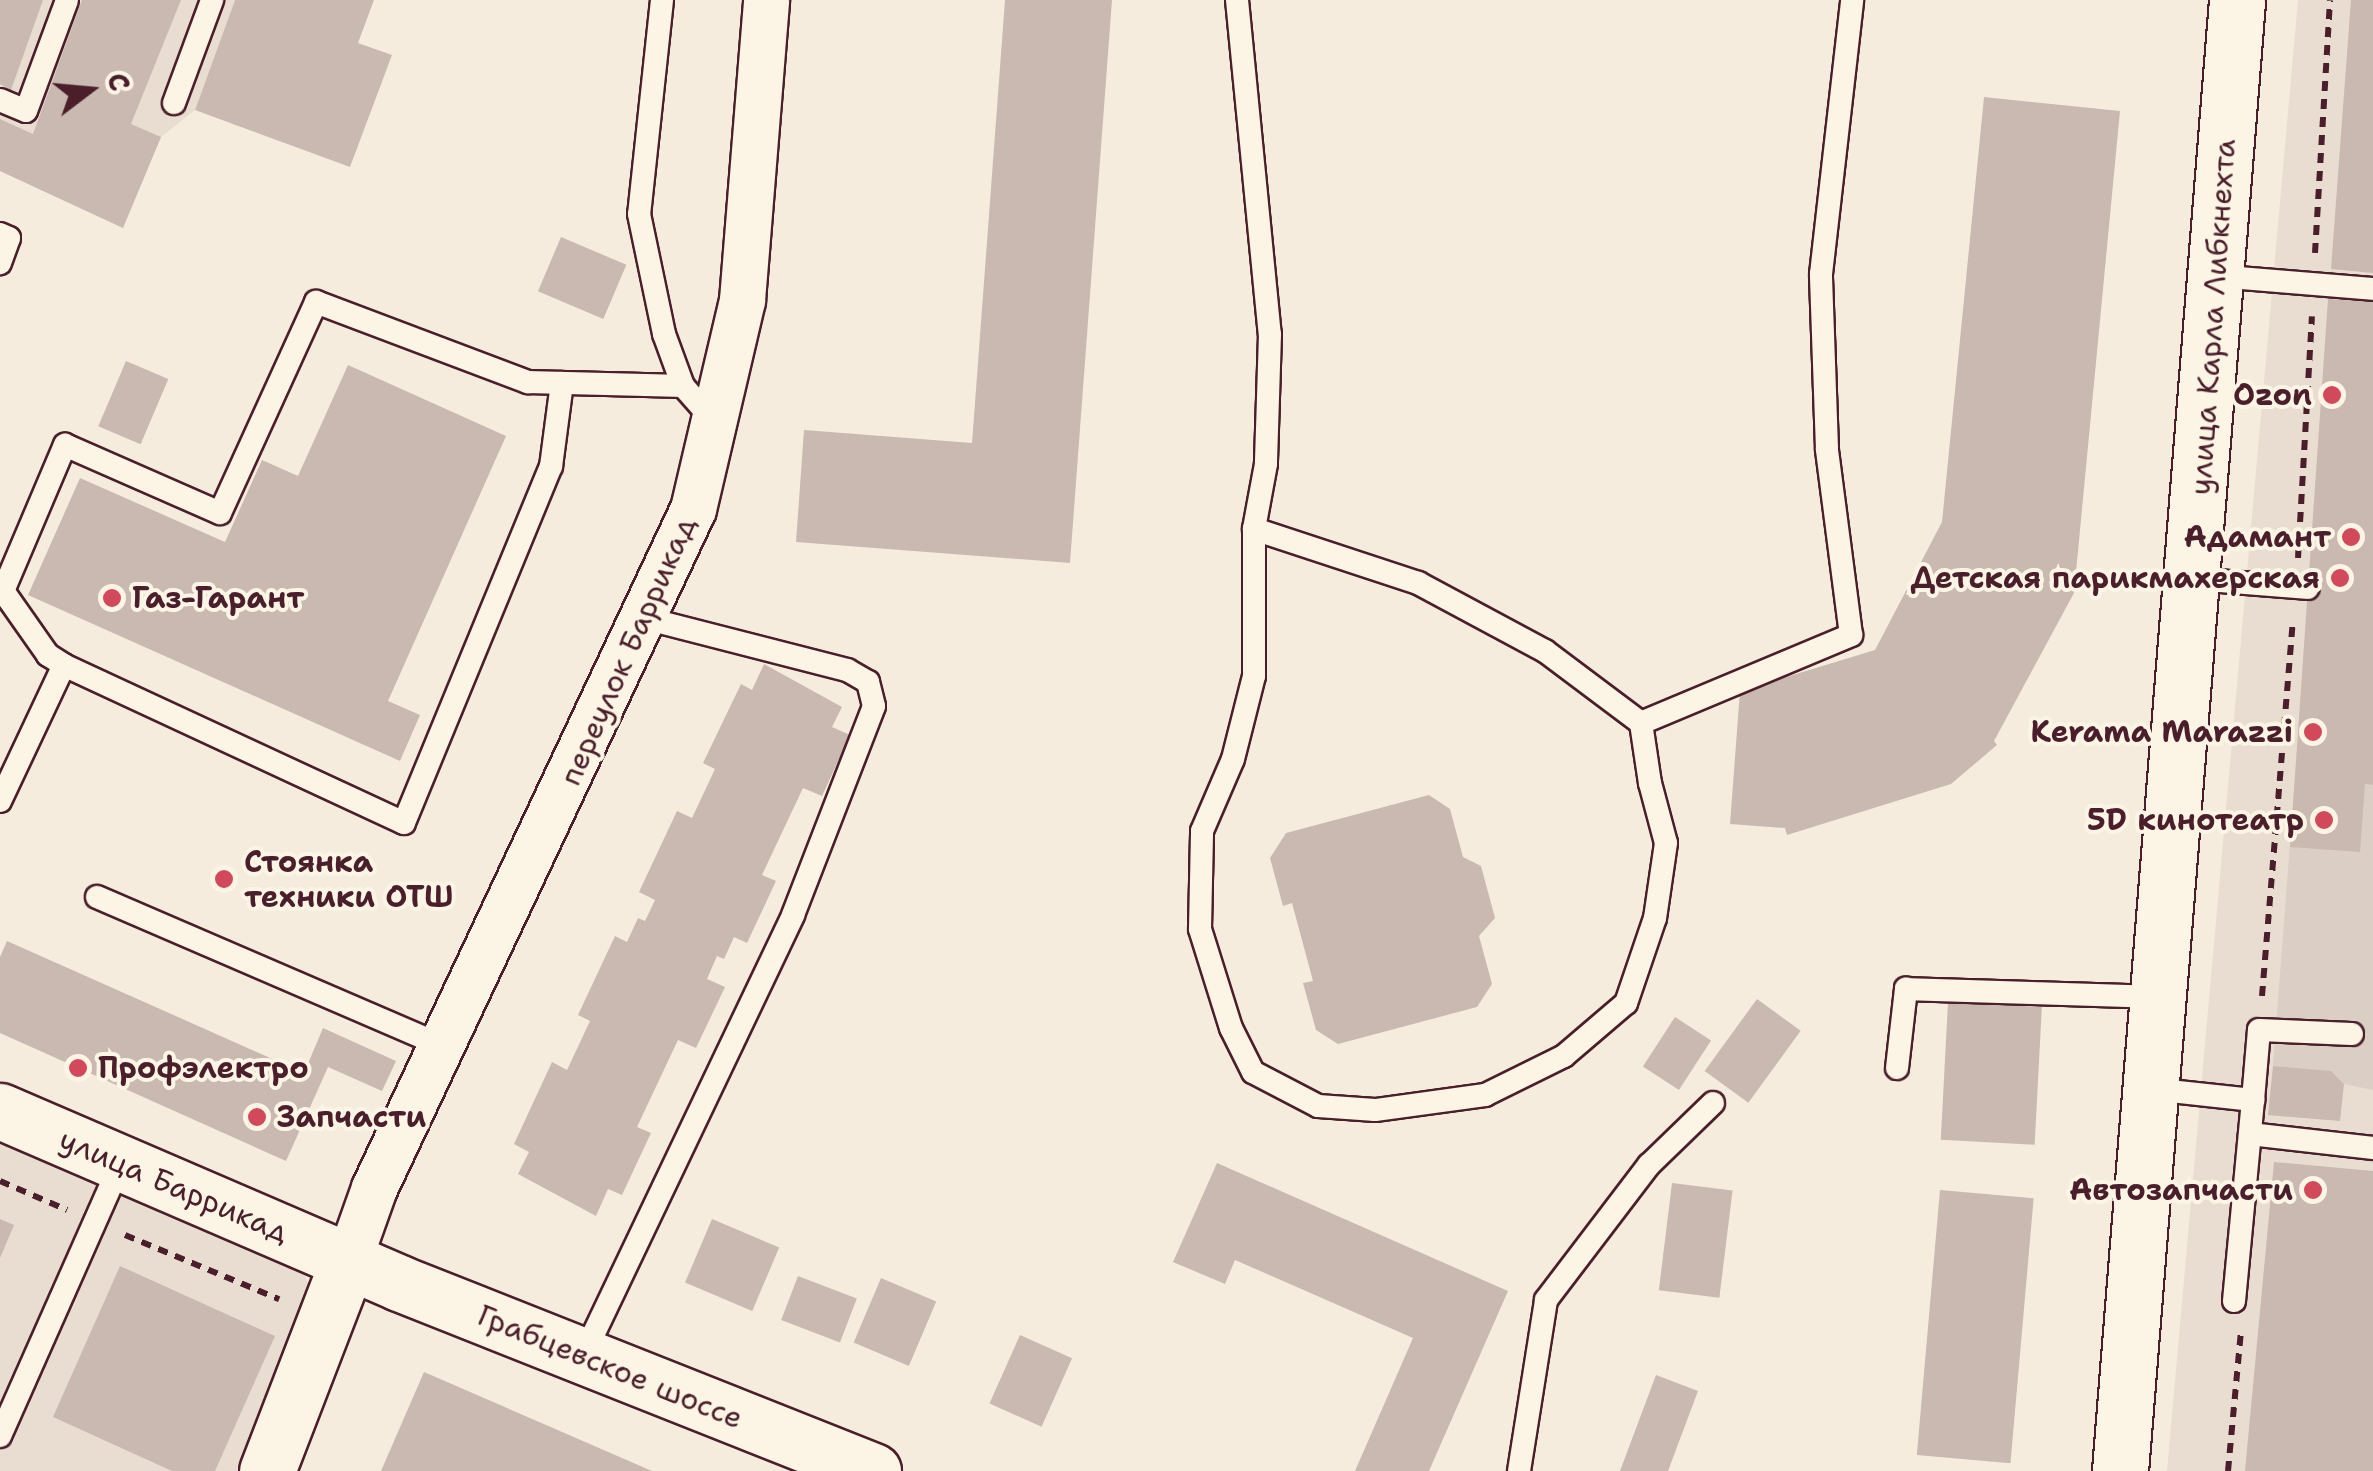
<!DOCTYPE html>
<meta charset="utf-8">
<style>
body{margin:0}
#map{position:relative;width:2373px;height:1471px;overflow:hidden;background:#f5ecde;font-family:"Shantell Sans",sans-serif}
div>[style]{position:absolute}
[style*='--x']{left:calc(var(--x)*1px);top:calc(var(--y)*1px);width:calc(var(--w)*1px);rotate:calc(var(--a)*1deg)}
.built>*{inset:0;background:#e8ddd0}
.green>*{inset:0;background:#dbcec4}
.building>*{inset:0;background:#cab9b1;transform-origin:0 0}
.path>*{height:6px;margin-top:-3px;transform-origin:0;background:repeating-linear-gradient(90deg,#4a1f2b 0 10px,transparent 0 18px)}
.roads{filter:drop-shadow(2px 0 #4a1f2b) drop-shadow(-2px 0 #4a1f2b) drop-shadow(0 2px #4a1f2b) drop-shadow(0 -2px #4a1f2b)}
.lane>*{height:22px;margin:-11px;padding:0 11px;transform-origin:11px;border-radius:11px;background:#fcf5e5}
.street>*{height:45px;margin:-22.5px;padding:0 22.5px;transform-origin:22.5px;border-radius:22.5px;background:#fcf5e5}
.secondary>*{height:55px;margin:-27.5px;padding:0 27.5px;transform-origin:27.5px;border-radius:27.5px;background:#fcf5e5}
.dots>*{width:28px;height:28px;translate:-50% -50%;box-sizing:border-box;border:5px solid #fcf5e5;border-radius:50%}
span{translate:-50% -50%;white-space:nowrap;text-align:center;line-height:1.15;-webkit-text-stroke:8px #fcf5e5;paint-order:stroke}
.street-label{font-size:30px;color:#4a1f2b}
.poi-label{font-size:30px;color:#4a1f2b;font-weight:700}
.right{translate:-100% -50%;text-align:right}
.left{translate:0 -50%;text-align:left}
.north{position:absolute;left:40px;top:40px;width:100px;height:100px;-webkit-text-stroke:8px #fcf5e5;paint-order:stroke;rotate:74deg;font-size:28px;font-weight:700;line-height:40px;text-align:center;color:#4a1f2b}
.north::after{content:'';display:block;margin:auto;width:35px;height:45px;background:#4a1f2b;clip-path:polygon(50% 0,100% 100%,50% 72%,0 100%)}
</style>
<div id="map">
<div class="built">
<i style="clip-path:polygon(0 0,235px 0,195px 110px,161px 137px,123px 228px,0 171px)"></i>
<i style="clip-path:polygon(2298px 0,2373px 0,2373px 1471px,2167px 1471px)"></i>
<i style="clip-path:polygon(0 1137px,300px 1265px,310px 1287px,238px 1471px,0 1471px)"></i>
</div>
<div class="green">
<i style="clip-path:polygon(2295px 779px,2373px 785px,2373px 1090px,2344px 1084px,2331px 1071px,2273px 1066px)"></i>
</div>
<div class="building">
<i style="clip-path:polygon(0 0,43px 0,11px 90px,0 84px)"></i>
<i style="clip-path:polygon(82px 0,181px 0,131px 124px,161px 137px,123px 228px,0 171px,0 119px,33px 134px)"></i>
<i style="clip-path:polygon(235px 0,374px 0,358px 43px,392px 55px,350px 167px,195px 110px)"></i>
<i style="clip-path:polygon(1005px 0,1112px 0,1070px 563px,796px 542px,804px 430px,972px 443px)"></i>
<i style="clip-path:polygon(2351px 0,2373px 0,2373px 273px,2331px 269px)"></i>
<i style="clip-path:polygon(1984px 97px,2120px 111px,2074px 593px,1994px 741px,1997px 745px,1951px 784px,1787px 835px,1785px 828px,1730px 824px,1740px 691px,1875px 650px,1942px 522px)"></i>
<i style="left:561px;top:237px;width:71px;height:59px;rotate:23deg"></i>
<i style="clip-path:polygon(2328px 299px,2373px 302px,2373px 785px,2365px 784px,2360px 852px,2290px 847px)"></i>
<i style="left:126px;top:361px;width:46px;height:71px;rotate:23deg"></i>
<i style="clip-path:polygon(348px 365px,506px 436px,388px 701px,420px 715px,400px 761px,28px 595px,80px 478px,225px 542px,262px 460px,298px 476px)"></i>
<i style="clip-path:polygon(764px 664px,842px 707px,832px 727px,850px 735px,822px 796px,803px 788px,762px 875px,776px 881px,747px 943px,734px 937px,724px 959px,717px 956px,707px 979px,725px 987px,696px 1048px,678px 1040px,637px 1127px,651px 1133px,622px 1195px,608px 1189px,596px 1216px,518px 1174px,529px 1152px,514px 1144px,552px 1062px,567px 1070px,590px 1021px,578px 1015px,615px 936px,627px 942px,638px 918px,645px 921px,655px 900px,639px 892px,677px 811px,692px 818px,715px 769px,703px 763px,741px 684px,752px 690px)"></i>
<i style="clip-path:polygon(1429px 795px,1450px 809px,1463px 857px,1481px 866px,1495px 918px,1479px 936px,1492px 984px,1477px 1007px,1338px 1044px,1316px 1030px,1303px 983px,1313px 981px,1292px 903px,1283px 906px,1270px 858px,1286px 833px)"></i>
<i style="clip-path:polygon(7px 941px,304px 1073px,323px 1028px,396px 1061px,382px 1091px,328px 1067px,286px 1161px,0 1033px,0 957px)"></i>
<i style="left:1757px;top:999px;width:54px;height:89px;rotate:36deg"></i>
<i style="left:1948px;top:1002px;width:94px;height:138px;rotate:3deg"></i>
<i style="left:1675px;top:1017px;width:43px;height:59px;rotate:33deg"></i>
<i style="clip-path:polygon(2273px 1066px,2331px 1071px,2344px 1084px,2340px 1121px,2268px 1115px)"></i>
<i style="clip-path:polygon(2274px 1162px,2373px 1171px,2373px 1471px,2245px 1471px)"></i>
<i style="clip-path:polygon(1217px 1163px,1508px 1291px,1429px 1471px,1355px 1471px,1413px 1338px,1235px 1260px,1225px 1284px,1173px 1262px)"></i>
<i style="left:1672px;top:1183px;width:61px;height:108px;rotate:7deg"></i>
<i style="left:1940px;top:1190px;width:94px;height:266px;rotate:5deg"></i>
<i style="clip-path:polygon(0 1219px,14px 1225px,0 1258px)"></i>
<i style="left:712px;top:1219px;width:73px;height:69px;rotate:23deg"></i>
<i style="clip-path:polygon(120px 1266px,275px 1336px,215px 1471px,172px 1471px,53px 1417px)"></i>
<i style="left:798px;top:1276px;width:63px;height:47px;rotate:21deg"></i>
<i style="left:881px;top:1278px;width:60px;height:70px;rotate:23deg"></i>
<i style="left:1020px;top:1335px;width:57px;height:75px;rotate:24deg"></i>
<i style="clip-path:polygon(424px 1372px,652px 1471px,381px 1471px)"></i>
<i style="clip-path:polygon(1656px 1375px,1698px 1391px,1668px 1471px,1620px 1471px)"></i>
</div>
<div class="path">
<i style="--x:2315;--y:253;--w:253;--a:-86.6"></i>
<i style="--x:2298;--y:558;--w:242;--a:-86.7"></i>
<i style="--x:2262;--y:996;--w:377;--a:-85.3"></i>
<i style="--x:0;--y:1181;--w:73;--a:23.4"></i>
<i style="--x:125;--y:1235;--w:167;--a:22.6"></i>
<i style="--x:2228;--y:1471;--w:141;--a:-84.7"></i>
</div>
<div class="roads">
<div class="lane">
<i style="--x:662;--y:0;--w:215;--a:96.1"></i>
<i style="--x:639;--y:214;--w:123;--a:78.2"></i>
<i style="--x:664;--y:334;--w:55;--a:69.9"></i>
<i style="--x:683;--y:386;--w:47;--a:48.5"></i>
<i style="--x:1237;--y:0;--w:336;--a:84.4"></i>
<i style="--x:1270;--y:334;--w:130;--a:91.8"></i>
<i style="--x:1266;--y:464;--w:66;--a:100.5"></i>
<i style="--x:0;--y:100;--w:28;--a:23"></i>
<i style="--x:26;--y:111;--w:118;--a:-69.7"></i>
<i style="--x:174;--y:103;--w:110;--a:-69.7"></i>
<i style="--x:0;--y:234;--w:10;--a:24"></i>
<i style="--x:9;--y:238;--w:27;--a:110"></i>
<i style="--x:2216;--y:276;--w:158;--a:4.7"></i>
<i style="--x:562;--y:383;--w:84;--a:97.5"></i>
<i style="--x:551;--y:466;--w:386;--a:112.4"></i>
<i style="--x:404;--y:823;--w:375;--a:-155.1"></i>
<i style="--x:64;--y:665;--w:19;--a:-148"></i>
<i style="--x:48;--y:655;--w:78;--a:-125.1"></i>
<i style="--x:3;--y:591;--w:159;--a:-67"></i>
<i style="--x:65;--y:445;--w:169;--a:23.7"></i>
<i style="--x:220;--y:513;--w:232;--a:-65.5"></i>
<i style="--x:316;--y:302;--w:227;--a:20.7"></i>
<i style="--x:528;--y:382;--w:155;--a:1.5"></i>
<i style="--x:1254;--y:529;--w:173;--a:18.2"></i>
<i style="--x:1418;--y:583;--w:144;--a:28.2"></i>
<i style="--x:1545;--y:651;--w:120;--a:36.9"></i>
<i style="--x:1641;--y:723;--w:61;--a:81.5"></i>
<i style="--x:1650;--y:783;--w:62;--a:75.1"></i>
<i style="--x:1666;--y:843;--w:76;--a:98.3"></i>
<i style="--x:1655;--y:918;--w:90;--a:108.8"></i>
<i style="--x:1626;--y:1003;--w:82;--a:139.5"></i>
<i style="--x:1564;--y:1056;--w:88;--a:153.7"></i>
<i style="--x:1485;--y:1095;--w:111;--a:172.2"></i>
<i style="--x:1375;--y:1110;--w:57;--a:-176"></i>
<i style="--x:1318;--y:1106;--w:73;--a:-152.4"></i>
<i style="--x:1253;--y:1072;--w:49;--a:-116.6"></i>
<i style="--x:1231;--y:1028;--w:104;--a:-107.4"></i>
<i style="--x:1200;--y:929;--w:98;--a:-88.8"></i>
<i style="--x:1202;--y:831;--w:78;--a:-66.7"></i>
<i style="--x:1233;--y:759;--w:86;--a:-75.8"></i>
<i style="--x:1254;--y:676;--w:147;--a:-90"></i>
<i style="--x:2193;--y:579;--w:115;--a:4.5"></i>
<i style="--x:1641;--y:723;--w:228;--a:-22.7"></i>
<i style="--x:1851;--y:635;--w:188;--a:-97.4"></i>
<i style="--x:1827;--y:449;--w:175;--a:-92"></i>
<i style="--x:1821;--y:274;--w:276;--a:-83.5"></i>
<i style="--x:0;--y:801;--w:150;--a:-64.8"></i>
<i style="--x:97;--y:897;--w:374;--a:23.3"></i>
<i style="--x:1897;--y:1068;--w:80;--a:-83.5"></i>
<i style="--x:1906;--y:989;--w:251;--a:1.8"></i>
<i style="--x:2152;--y:1089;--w:102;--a:6.2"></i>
<i style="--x:2253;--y:1100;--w:202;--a:95.4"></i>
<i style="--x:2253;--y:1100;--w:70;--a:-85.1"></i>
<i style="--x:2259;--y:1030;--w:93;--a:2.5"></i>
<i style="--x:2250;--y:1134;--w:124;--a:6.5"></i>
<i style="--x:583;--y:1356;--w:488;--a:-64.5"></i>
<i style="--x:793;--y:915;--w:224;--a:-68.8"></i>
<i style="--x:874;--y:706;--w:25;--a:-104"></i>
<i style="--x:868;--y:682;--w:24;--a:-150"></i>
<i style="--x:847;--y:670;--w:213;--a:-165.6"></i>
<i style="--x:0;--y:1436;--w:299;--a:-66.1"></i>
<i style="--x:1519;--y:1471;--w:173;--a:-81"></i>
<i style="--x:1546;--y:1300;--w:170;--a:-52.7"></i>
<i style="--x:1649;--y:1165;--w:89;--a:-44.1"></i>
</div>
<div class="street">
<i style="--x:348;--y:1261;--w:77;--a:-70.4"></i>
<i style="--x:374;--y:1188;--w:750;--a:-64.84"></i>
<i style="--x:693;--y:509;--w:215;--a:-76.8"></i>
<i style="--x:742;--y:300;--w:301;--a:-85.4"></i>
</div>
<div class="secondary">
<i style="--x:0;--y:1111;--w:434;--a:23.3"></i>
<i style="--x:399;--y:1283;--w:510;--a:21.63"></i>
<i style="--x:267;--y:1471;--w:225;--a:-68.9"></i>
<i style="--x:2120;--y:1471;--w:1476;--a:-85.45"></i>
</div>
</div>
<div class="dots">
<i style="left:2332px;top:395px;background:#d1495b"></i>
<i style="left:2351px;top:537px;background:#d1495b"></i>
<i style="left:2340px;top:578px;background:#d1495b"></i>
<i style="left:112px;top:598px;background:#d1495b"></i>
<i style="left:2313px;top:732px;background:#d1495b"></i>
<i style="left:2324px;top:820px;background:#d1495b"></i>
<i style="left:224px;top:879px;background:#d1495b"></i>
<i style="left:78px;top:1068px;background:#d1495b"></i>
<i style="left:257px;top:1117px;background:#d1495b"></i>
<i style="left:2313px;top:1190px;background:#d1495b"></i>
</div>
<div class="street-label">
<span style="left:2213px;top:317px;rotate:-86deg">улица Карла Либкнехта</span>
<span style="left:628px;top:651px;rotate:-66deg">переулок Баррикад</span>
<span style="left:174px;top:1186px;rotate:23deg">улица Баррикад</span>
<span style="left:610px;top:1367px;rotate:22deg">Грабцевское шоссе</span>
</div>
<div class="poi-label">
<span class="right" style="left:2312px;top:395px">Ozon</span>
<span class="right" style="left:2331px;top:537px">Адамант</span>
<span class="right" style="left:2320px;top:578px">Детская парикмахерская</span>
<span class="left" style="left:132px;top:598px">Газ-Гарант</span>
<span class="right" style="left:2293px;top:732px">Kerama Marazzi</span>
<span class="right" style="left:2304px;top:820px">5D кинотеатр</span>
<span class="left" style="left:244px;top:879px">Стоянка<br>техники ОТШ</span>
<span class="left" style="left:98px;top:1068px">Профэлектро</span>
<span class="left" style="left:277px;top:1117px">Запчасти</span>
<span class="right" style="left:2293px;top:1190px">Автозапчасти</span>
</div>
<div class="north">С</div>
</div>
